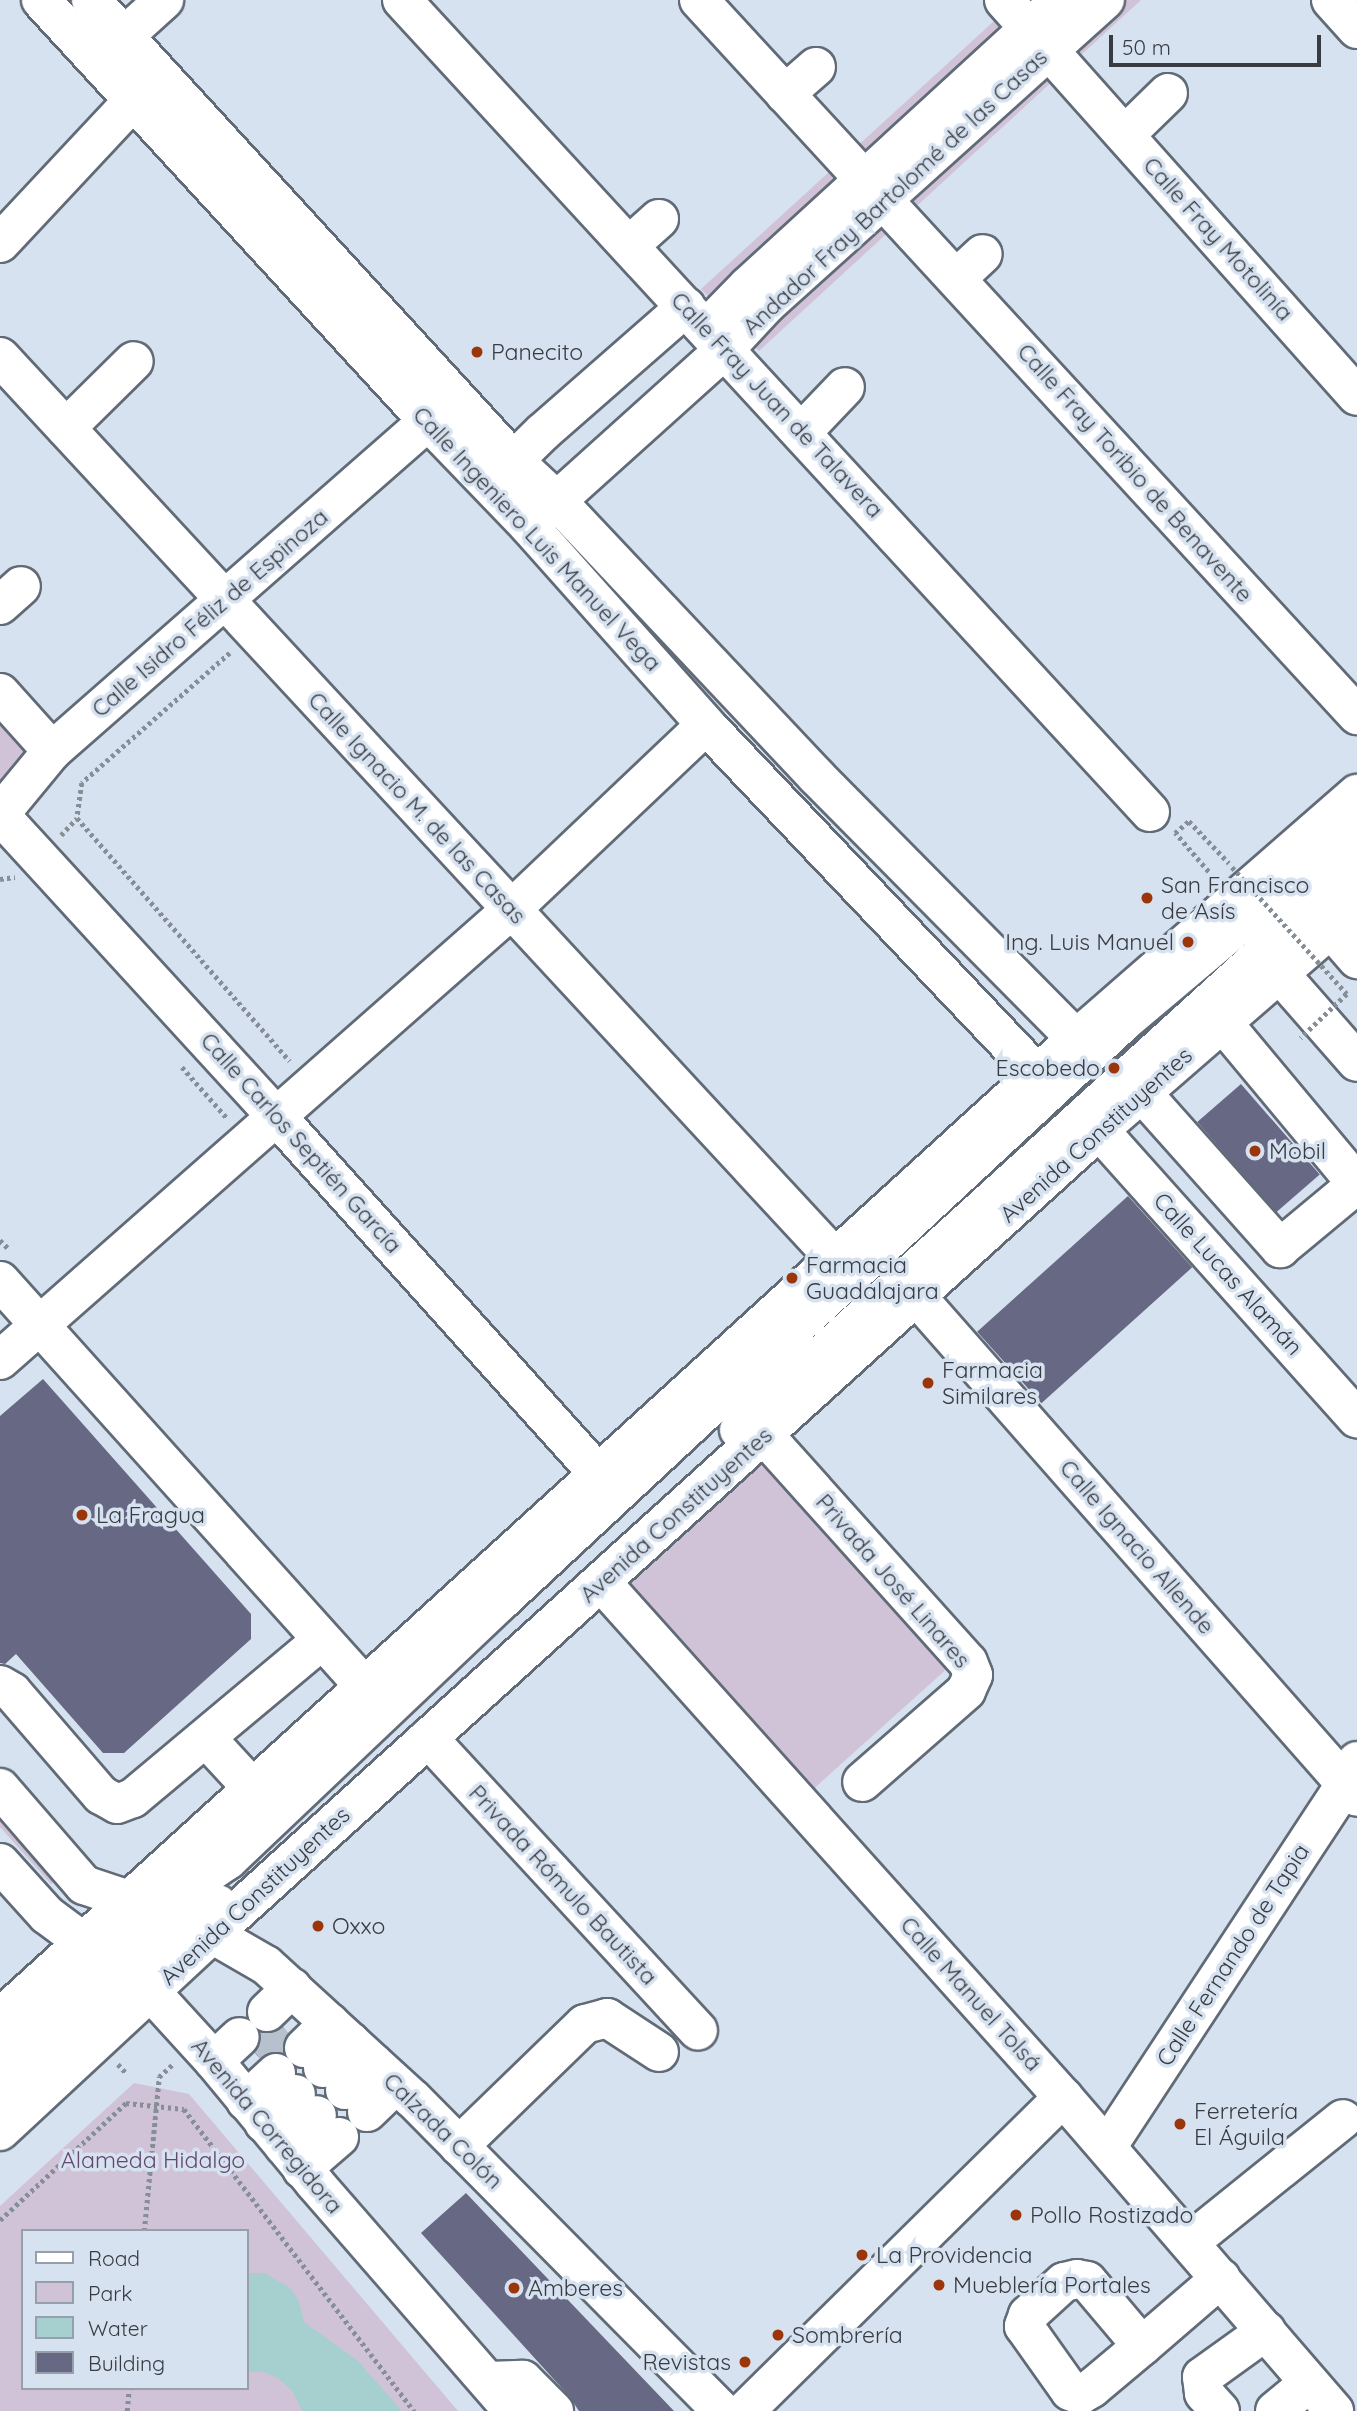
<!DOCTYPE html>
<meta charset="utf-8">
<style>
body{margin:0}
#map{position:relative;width:1357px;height:2411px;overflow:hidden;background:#d7e2f0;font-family:Quicksand,sans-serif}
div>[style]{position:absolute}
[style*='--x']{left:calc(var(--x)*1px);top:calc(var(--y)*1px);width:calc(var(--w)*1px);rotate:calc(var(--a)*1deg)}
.green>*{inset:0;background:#d0c3d7;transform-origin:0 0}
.water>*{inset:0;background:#a6cfd0}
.building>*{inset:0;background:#676883;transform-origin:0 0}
.minor-tunnel>*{height:38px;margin-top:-19px;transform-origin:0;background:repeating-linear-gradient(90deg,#b7c1cd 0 38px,transparent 0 57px)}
.path>*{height:4.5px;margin-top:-2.25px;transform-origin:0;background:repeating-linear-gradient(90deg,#868e98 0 3.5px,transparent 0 7px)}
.roads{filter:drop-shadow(2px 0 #616b77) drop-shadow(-2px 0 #616b77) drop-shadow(0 2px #616b77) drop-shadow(0 -2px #616b77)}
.minor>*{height:38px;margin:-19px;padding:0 19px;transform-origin:19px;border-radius:19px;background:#fff}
.major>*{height:38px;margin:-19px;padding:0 19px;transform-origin:19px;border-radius:19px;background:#fff}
.path-bridge>*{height:4.5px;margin-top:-2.25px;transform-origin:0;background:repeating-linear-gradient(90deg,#868e98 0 3.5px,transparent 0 7px)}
.dots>*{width:19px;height:19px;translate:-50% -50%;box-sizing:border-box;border:4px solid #d7e2f0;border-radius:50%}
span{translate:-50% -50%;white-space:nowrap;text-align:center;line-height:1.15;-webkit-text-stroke:7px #d7e2f0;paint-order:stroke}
.street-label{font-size:23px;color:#383c42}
.poi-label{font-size:23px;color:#383c42}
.left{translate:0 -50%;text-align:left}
.right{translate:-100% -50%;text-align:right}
.park-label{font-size:23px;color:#624871}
.legend{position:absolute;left:21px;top:2229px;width:228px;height:161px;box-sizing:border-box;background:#d7e2f0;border:2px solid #97a0aa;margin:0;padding:9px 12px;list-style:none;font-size:21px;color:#383c42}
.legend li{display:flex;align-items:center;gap:14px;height:35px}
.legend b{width:35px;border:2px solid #97a0aa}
.scale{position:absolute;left:1109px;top:35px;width:212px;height:32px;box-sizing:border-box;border:4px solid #383c42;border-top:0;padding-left:9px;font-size:21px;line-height:24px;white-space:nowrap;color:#383c42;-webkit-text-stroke:5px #d7e2f0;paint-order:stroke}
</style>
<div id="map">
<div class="green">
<i style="clip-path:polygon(1017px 0,1141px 0,759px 351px,701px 289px)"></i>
<i style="clip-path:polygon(0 703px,38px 744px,0 786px)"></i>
<i style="left:766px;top:1459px;width:277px;height:191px;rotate:48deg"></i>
<i style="clip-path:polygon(0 1807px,62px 1877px,51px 1884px,0 1827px)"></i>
<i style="clip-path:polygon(evenodd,134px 2083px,189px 2094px,458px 2411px,0 2411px,0 2206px,134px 2083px,23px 2231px,247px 2231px,247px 2388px,23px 2388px,23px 2231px)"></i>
</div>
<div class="water">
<i style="clip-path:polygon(247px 2273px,265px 2273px,290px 2288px,299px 2301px,304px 2322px,357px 2360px,402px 2411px,302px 2411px,293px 2392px,278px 2378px,264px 2372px,247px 2372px)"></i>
</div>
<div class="building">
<i style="left:1241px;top:1084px;width:120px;height:58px;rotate:49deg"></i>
<i style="left:1128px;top:1196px;width:96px;height:203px;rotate:48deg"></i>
<i style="clip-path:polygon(43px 1379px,251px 1614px,251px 1639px,124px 1753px,103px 1753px,16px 1654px,5px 1664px,0 1663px,0 1416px)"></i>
<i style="clip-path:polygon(283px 2027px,288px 2033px,283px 2041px,283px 2052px,270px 2052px,260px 2058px,255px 2053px,261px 2044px,261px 2033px,273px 2033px)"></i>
<i style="clip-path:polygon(466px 2193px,610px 2344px,674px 2411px,579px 2411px,569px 2396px,421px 2233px)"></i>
</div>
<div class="minor-tunnel">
<i style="--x:259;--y:2057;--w:38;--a:-43"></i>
</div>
<div class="path">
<i style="--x:230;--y:653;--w:197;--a:138.7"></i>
<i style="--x:82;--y:783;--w:35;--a:98"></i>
<i style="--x:77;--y:818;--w:323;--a:48.8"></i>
<i style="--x:61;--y:835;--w:23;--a:-47"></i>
<i style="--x:1213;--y:877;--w:58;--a:-130.8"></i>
<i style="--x:1175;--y:833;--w:18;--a:-41"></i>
<i style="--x:1189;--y:821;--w:58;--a:46.4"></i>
<i style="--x:0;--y:879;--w:15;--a:-8"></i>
<i style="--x:182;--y:1067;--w:68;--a:48.6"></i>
<i style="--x:0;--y:1240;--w:13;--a:45"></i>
<i style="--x:118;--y:2064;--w:13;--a:48"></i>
<i style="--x:0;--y:2220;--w:172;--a:-42.9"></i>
<i style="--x:126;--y:2103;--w:58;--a:5.9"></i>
<i style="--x:184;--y:2109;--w:380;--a:52.7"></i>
<i style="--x:144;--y:2231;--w:155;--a:-84.4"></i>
<i style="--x:159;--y:2077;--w:19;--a:-43"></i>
<i style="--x:127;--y:2411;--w:23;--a:-85"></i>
</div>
<div class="roads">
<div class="minor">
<i style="--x:402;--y:0;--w:1104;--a:47.35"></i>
<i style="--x:699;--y:0;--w:972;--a:47.38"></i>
<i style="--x:1004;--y:0;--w:530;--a:48.29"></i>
<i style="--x:1331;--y:0;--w:39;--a:48"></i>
<i style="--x:101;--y:57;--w:85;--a:-42.1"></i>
<i style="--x:785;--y:94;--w:41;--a:-41.1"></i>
<i style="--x:1125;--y:135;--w:60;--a:-44.3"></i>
<i style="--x:0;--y:243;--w:193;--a:-46.9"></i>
<i style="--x:132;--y:102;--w:33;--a:-61"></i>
<i style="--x:630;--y:245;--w:39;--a:-42"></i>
<i style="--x:957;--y:278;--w:35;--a:-43"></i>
<i style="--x:706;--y:329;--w:60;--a:-45.7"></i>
<i style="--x:748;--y:286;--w:423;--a:-42.5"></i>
<i style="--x:0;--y:357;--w:1228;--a:47.18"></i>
<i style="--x:66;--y:428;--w:95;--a:-44.6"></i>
<i style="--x:802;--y:432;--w:62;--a:-46.3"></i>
<i style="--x:490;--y:484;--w:74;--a:-44.5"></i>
<i style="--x:543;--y:432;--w:190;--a:-41.2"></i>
<i style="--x:533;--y:522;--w:260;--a:-42"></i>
<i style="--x:726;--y:348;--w:59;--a:-47.1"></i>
<i style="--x:766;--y:305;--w:456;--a:-42"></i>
<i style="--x:0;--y:605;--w:28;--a:-42"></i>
<i style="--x:0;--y:693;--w:78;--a:48.1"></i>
<i style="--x:0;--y:814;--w:82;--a:-50.5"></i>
<i style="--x:52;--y:751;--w:500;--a:-41.27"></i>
<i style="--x:0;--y:815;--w:411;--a:47.5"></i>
<i style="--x:278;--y:1118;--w:479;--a:48"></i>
<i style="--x:1331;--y:929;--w:40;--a:49"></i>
<i style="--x:1279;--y:973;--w:118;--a:48.8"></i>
<i style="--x:1142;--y:1093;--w:208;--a:48.3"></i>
<i style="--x:1280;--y:1248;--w:100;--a:-39.7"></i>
<i style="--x:1357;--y:1184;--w:209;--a:-129.8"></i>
<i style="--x:1099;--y:1130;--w:387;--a:48.2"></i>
<i style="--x:0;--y:1281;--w:546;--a:48.04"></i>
<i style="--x:916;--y:1296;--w:667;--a:48.64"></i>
<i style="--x:0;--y:1360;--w:682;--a:-41.38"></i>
<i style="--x:512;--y:909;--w:267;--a:-43.5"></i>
<i style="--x:739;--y:1430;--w:835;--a:-42.28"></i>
<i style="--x:764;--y:1435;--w:305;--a:48.1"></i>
<i style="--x:968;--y:1662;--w:14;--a:69"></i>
<i style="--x:973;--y:1675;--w:17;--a:114"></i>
<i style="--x:966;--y:1691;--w:138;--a:138.8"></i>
<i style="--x:601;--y:1582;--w:692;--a:48.11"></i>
<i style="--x:1063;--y:2097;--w:415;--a:49.2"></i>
<i style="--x:0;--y:1685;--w:14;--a:30"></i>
<i style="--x:12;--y:1692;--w:136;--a:49.2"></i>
<i style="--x:101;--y:1795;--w:18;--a:29"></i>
<i style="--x:117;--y:1804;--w:17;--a:-21"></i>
<i style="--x:133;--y:1798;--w:245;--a:-39.9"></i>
<i style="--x:206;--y:1738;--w:69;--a:47.3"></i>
<i style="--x:428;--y:1738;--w:398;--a:47.3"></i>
<i style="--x:212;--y:1934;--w:62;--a:29.9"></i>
<i style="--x:266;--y:1965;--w:199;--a:42.4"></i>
<i style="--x:413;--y:2099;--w:439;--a:45.3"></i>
<i style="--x:267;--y:2012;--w:35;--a:-44"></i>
<i style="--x:0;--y:2043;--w:205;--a:-40.8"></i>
<i style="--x:155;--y:1909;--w:88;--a:-33.9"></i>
<i style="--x:228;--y:1860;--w:375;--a:-43.5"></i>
<i style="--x:500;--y:1602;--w:856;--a:-42.92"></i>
<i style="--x:1127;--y:1019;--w:301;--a:-40.1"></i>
<i style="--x:304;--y:2048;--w:36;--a:-44"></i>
<i style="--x:214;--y:2061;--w:35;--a:-43"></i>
<i style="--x:323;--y:2068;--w:38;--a:-43"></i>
<i style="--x:0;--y:2086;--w:101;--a:-43"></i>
<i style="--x:74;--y:2017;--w:183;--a:-38.1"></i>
<i style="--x:345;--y:2090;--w:39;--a:-44"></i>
<i style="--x:246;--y:2101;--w:41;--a:-43"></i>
<i style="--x:367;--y:2112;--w:40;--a:-44"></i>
<i style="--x:264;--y:2123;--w:43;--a:-42.2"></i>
<i style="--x:284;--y:2146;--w:45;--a:-43.2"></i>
<i style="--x:459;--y:2146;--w:175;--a:-44.1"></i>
<i style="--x:585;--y:2024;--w:23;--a:-15"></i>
<i style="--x:607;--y:2018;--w:62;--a:33.2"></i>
<i style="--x:1107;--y:2147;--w:434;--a:-56.7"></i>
<i style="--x:1345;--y:1784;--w:26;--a:-62"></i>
<i style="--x:302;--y:2169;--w:49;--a:-40.9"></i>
<i style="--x:1190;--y:2242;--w:196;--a:-38.8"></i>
<i style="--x:1142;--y:2346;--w:85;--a:-130.2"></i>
<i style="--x:1087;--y:2281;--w:10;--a:-169"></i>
<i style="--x:1077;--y:2279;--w:13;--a:167"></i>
<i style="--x:1064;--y:2282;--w:49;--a:137.5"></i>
<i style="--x:1028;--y:2315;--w:12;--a:110"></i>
<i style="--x:1024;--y:2326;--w:80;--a:54.7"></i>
<i style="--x:1070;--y:2391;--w:11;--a:22"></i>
<i style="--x:1080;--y:2395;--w:14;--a:-30"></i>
<i style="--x:1092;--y:2388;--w:65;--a:-40"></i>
<i style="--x:1142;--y:2346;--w:104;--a:-40.7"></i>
<i style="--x:488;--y:2381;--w:35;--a:-2"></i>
<i style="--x:523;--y:2380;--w:44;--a:45"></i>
<i style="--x:745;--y:2411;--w:447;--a:-44.6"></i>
<i style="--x:1220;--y:2411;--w:24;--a:-132"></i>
<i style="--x:1204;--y:2393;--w:16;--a:-97"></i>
<i style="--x:1202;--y:2377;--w:79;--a:-35.7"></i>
<i style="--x:1275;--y:2411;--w:44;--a:-39.5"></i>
</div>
<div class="major">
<i style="--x:41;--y:0;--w:572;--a:47.41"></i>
<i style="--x:428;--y:421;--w:146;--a:46.1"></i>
<i style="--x:529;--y:526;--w:266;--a:48.3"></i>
<i style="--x:706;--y:725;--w:481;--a:46.5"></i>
<i style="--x:91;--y:0;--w:624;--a:47.47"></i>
<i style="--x:513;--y:460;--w:60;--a:43"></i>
<i style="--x:557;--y:501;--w:378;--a:46.7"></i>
<i style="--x:816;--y:776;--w:370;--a:45.3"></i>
<i style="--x:0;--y:1788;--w:128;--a:49.1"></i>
<i style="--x:84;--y:1885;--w:117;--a:18.4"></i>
<i style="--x:195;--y:1922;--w:21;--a:35"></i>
<i style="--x:0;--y:1863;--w:70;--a:47.9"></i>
<i style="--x:47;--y:1915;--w:129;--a:36.5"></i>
<i style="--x:151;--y:1992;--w:93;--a:47.6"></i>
<i style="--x:214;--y:2061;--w:157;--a:50.4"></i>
<i style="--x:314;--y:2182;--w:303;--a:49"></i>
<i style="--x:0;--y:2018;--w:1455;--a:-42.3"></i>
<i style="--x:1076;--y:1039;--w:373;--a:-41.1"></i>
<i style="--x:0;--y:2131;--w:289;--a:-42.9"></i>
<i style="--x:212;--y:1934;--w:1197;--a:-42.19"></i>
<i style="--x:1099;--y:1130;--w:342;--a:-41"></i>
</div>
</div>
<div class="path-bridge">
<i style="--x:1232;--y:867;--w:171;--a:47.8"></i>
<i style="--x:1347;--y:994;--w:64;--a:136.3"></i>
</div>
<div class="dots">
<i style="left:477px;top:352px;background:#9b360a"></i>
<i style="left:1147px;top:898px;background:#9b360a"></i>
<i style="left:1188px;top:942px;background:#9b360a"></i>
<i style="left:1114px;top:1068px;background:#9b360a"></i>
<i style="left:1255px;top:1151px;background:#9b360a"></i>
<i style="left:792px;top:1278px;background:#9b360a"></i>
<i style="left:928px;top:1383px;background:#9b360a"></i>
<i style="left:82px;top:1515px;background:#9b360a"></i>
<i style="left:318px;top:1926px;background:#9b360a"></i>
<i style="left:1180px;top:2124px;background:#9b360a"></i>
<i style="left:1016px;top:2215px;background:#9b360a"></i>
<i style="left:862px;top:2255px;background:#9b360a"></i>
<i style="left:939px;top:2285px;background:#9b360a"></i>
<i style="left:514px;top:2288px;background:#9b360a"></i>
<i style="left:778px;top:2335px;background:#9b360a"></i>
<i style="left:745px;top:2362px;background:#9b360a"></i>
</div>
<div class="street-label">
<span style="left:895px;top:192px;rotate:-43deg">Andador Fray Bartolomé de las Casas</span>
<span style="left:1218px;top:239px;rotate:48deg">Calle Fray Motolinía</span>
<span style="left:777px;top:405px;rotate:47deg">Calle Fray Juan de Talavera</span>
<span style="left:1135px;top:473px;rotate:48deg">Calle Fray Toribio de Benavente</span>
<span style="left:537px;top:539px;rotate:47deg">Calle Ingeniero Luis Manuel Vega</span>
<span style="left:210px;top:613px;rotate:-41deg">Calle Isidro Féliz de Espinoza</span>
<span style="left:417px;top:808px;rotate:47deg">Calle Ignacio M. de las Casas</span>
<span style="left:1096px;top:1135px;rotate:-42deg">Avenida Constituyentes</span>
<span style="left:301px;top:1143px;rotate:48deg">Calle Carlos Septién García</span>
<span style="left:1228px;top:1274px;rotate:48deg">Calle Lucas Alamán</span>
<span style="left:676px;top:1515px;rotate:-42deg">Avenida Constituyentes</span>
<span style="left:1137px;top:1547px;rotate:49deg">Calle Ignacio Allende</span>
<span style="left:893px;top:1581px;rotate:49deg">Privada José Linares</span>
<span style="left:563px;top:1885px;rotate:47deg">Privada Rómulo Bautista</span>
<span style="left:255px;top:1896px;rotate:-43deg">Avenida Constituyentes</span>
<span style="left:1233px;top:1955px;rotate:-57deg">Calle Fernando de Tapia</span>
<span style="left:971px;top:1994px;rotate:48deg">Calle Manuel Tolsá</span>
<span style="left:267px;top:2126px;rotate:50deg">Avenida Corregidora</span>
<span style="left:443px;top:2131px;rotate:44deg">Calzada Colón</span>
</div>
<div class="poi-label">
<span class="left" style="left:491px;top:352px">Panecito</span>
<span class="left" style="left:1161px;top:898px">San Francisco<br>de Asís</span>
<span class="right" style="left:1174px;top:942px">Ing. Luis Manuel</span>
<span class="right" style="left:1100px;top:1068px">Escobedo</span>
<span class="left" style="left:1269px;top:1151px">Mobil</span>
<span class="left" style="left:806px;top:1278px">Farmacia<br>Guadalajara</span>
<span class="left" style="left:942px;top:1383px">Farmacia<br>Similares</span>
<span class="left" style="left:96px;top:1515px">La Fragua</span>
<span class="left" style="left:332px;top:1926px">Oxxo</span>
<span class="left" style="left:1194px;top:2124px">Ferretería<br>El Águila</span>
<span class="left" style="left:1030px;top:2215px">Pollo Rostizado</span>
<span class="left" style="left:876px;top:2255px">La Providencia</span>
<span class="left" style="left:953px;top:2285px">Mueblería Portales</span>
<span class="left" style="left:528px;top:2288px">Amberes</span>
<span class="left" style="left:792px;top:2335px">Sombrería</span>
<span class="right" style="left:731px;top:2362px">Revistas</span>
</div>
<div class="park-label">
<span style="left:153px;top:2160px">Alameda Hidalgo</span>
</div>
<ul class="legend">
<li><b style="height:9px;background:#fff"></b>Road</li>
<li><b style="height:19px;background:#d0c3d7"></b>Park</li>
<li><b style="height:19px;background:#a6cfd0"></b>Water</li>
<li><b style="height:19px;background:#676883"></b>Building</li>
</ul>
<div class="scale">50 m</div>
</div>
